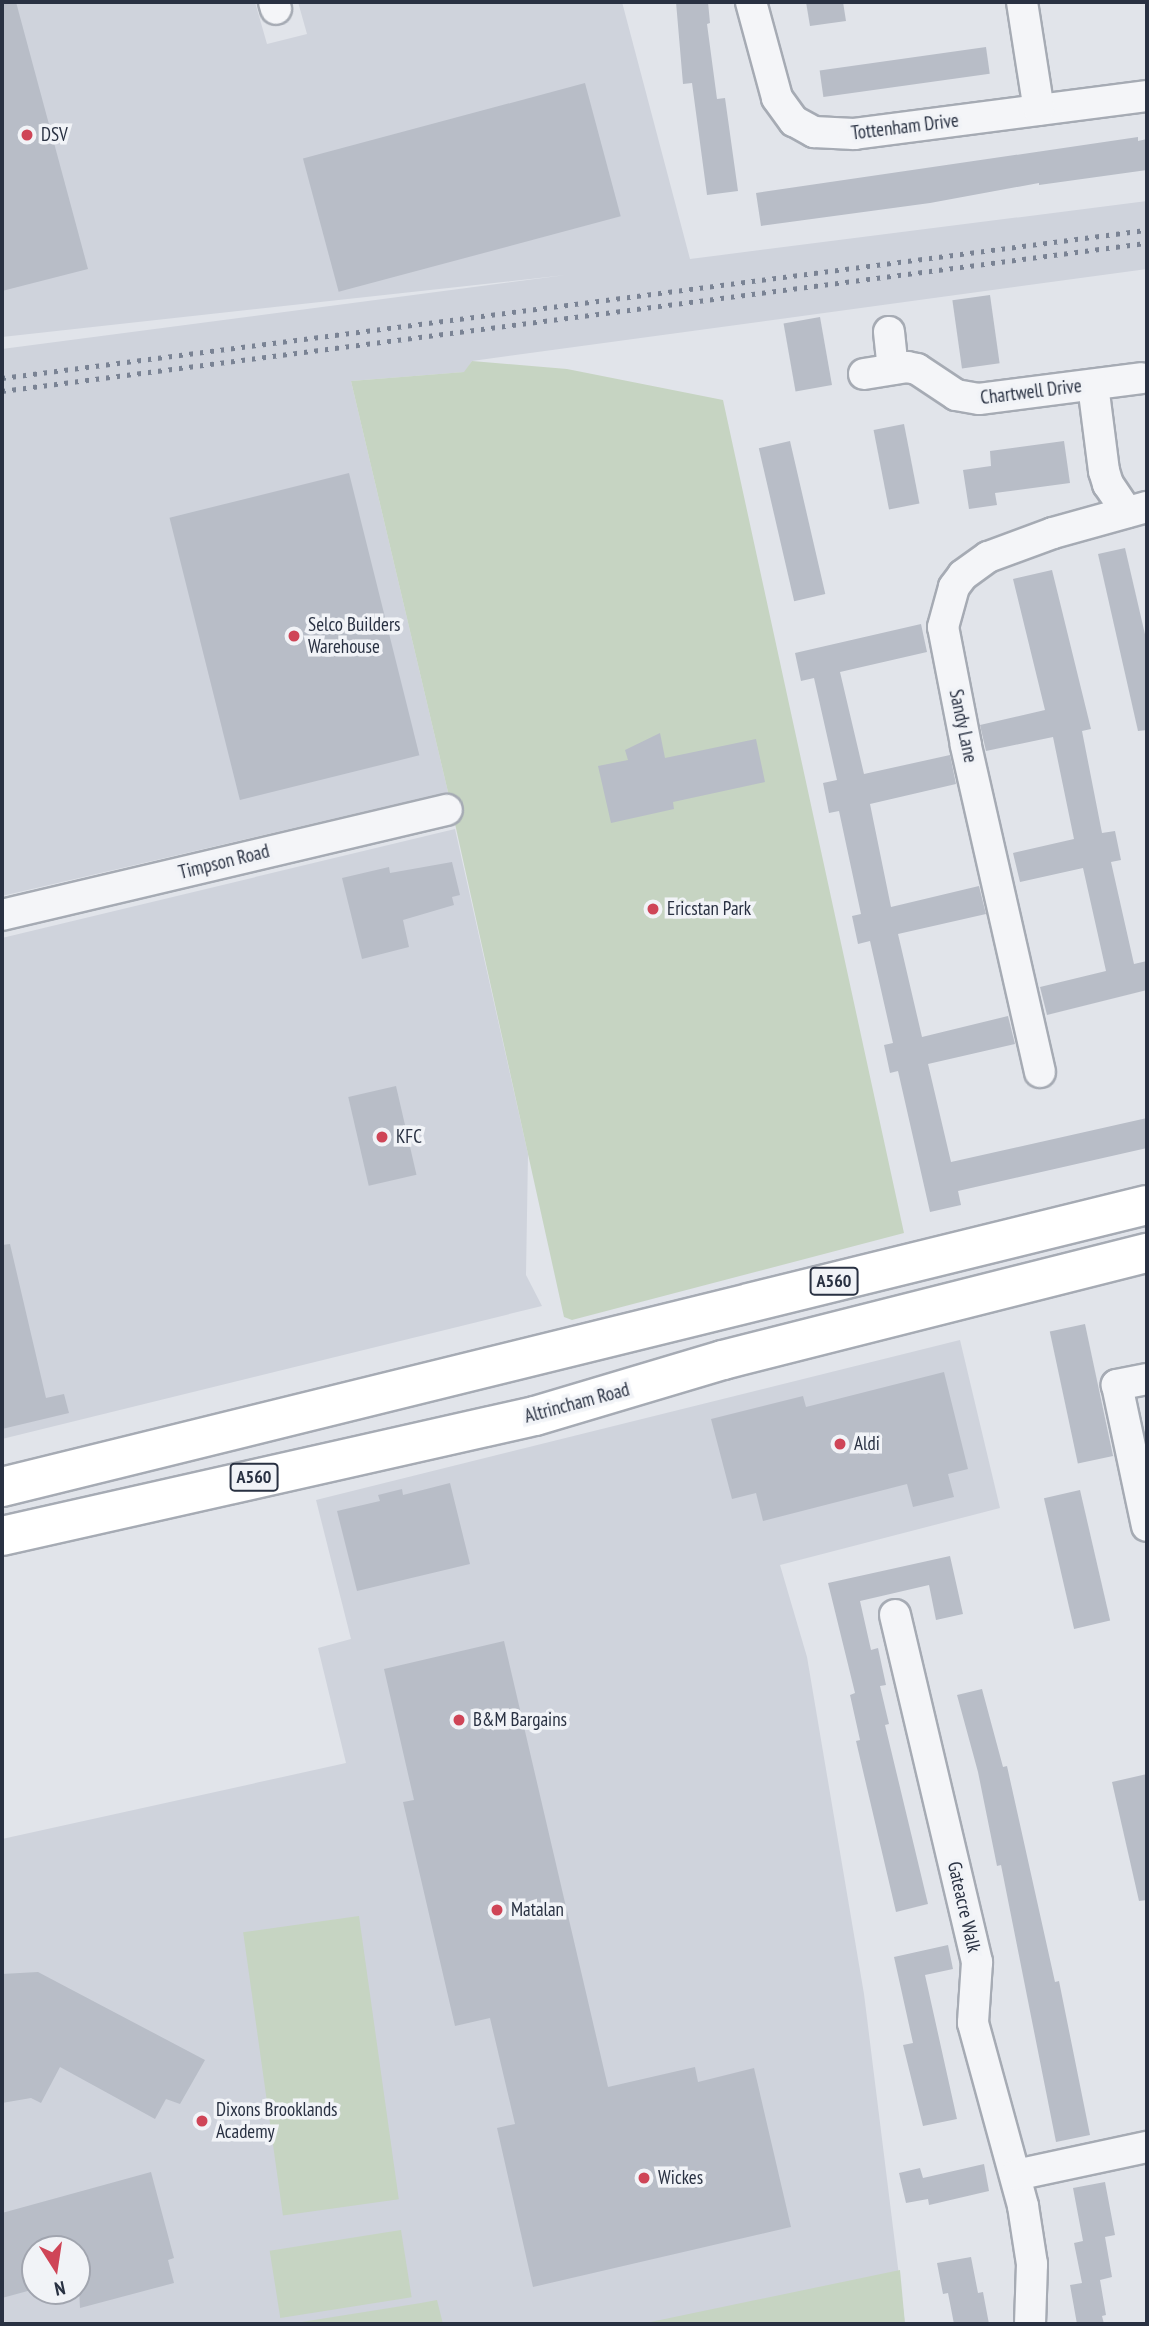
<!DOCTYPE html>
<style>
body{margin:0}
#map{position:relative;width:1149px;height:2326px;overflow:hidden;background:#e1e4ea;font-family:"PT Sans Narrow",sans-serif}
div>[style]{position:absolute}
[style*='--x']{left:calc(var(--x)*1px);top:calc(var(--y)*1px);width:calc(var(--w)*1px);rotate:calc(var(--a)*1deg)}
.built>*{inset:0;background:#cfd3dc}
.green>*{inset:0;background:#c6d4c2;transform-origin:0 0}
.building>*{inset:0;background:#b8bdc7;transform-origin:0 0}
.roads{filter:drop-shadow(2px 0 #a6abb4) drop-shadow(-2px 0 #a6abb4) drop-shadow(0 2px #a6abb4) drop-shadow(0 -2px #a6abb4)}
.minor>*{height:30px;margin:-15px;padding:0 15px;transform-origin:15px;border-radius:15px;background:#f4f5f8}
.trunk>*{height:38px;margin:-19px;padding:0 19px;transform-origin:19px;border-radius:19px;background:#fff}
.rail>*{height:5px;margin-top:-2.5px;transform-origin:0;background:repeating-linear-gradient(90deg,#7a8394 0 3.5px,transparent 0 10.5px)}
.dots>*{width:19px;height:19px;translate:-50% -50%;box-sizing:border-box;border:4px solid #f1f3f7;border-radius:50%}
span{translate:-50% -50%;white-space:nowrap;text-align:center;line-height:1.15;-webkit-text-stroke:7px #f1f3f7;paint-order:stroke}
.shield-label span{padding:2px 5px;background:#f1f3f7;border:2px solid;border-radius:5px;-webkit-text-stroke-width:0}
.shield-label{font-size:18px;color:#293142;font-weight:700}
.street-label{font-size:19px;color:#293142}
.poi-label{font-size:19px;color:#293142}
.left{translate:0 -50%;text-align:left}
.frame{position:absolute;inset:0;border:4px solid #293142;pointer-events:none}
.north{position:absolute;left:21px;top:2235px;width:70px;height:70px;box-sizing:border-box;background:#f1f3f7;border:2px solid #a1a5af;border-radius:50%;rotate:168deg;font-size:19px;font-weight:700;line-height:28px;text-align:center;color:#293142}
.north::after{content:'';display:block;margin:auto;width:24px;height:32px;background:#cf4557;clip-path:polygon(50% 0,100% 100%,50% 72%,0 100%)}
</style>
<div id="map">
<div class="built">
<i style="clip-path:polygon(2px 2px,255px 2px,267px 44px,307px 34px,298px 2px,622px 2px,690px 259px,1147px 201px,1147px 269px,472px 361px,465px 372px,351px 381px,448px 792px,2px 896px,2px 349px,566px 275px,2px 337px)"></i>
<i style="clip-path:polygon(455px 829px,528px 1154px,526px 1275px,542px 1306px,2px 1439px,2px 938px)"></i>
<i style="clip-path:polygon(evenodd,960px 1340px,1000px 1508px,780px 1565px,807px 1657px,864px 1994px,905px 2324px,2px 2324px,2px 1839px,346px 1763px,318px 1648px,351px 1639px,316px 1500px,960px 1340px,35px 2249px,77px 2249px,77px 2291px,35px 2291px,35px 2249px)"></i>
</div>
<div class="green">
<i style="clip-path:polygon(472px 361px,567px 369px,723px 400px,904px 1233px,572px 1320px,564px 1317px,448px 792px,351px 381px,464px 372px)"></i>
<i style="left:359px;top:1916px;width:286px;height:117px;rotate:82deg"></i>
<i style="left:401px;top:2230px;width:68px;height:133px;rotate:81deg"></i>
<i style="clip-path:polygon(900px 2270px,905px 2324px,641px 2324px)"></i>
<i style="clip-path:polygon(437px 2300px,443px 2324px,289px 2324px,421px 2303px)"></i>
</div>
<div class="building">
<i style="clip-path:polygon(2px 2px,16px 2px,88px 269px,2px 291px)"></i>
<i style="clip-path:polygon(676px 2px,708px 2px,710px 23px,707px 24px,717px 99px,725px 98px,738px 191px,707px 195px,692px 83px,683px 84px)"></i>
<i style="clip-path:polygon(806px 2px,843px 2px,846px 21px,810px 26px)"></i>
<i style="left:986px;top:47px;width:27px;height:168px;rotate:82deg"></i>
<i style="left:585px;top:83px;width:138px;height:292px;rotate:75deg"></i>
<i style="clip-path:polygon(1138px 137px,1138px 141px,1147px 139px,1147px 170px,1039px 185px,1039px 183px,930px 203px,761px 226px,756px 193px)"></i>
<i style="left:990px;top:295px;width:69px;height:38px;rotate:82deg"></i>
<i style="left:820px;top:317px;width:69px;height:37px;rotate:80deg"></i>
<i style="left:904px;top:424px;width:81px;height:31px;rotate:79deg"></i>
<i style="left:790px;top:441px;width:157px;height:32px;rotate:77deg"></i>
<i style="clip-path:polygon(1064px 441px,1070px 483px,995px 493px,997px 505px,969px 509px,963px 470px,991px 466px,990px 451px)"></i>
<i style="left:349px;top:473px;width:291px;height:185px;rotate:76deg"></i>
<i style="clip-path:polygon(1125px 548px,1147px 643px,1147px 730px,1138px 731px,1098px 554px)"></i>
<i style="clip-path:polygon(1052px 570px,1091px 729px,1082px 731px,1102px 833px,1115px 831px,1121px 860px,1111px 862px,1134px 964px,1147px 961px,1147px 990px,1047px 1015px,1040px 987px,1106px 971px,1083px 868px,1020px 882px,1013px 853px,1074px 839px,1053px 737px,986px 751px,980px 725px,1045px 710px,1013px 579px)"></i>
<i style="clip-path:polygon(921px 624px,927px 652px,840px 672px,864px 774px,950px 755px,956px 784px,870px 804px,891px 907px,979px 886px,986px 914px,898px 934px,922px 1037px,1008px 1016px,1015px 1044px,928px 1064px,951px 1162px,1147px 1118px,1147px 1148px,958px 1191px,961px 1205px,930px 1212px,898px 1071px,890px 1073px,884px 1045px,893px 1043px,870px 941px,858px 944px,852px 916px,861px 914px,839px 811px,829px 813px,823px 783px,837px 780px,814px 678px,801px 681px,795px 653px)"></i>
<i style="clip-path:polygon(660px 733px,665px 758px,756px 739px,765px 782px,673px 802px,674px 809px,611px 823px,598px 766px,628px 760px,625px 750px)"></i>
<i style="clip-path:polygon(452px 862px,460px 895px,452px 897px,454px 905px,403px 920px,409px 947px,362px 959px,342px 878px,389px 867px,390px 873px)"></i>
<i style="left:396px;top:1086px;width:91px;height:49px;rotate:77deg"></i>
<i style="clip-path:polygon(10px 1244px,46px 1398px,64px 1394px,69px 1413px,2px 1429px,2px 1245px)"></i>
<i style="left:1085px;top:1324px;width:135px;height:36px;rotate:78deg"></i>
<i style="clip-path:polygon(944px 1372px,968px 1469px,948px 1474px,954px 1497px,913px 1507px,907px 1484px,763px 1521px,756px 1493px,732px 1499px,711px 1419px,803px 1396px,806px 1407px)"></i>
<i style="clip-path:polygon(450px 1483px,470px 1564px,357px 1591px,337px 1511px,380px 1501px,378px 1495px,402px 1489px,403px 1495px)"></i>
<i style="left:1080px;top:1490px;width:134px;height:37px;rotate:77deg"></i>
<i style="clip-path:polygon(950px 1556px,963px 1614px,936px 1620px,929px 1585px,860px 1601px,871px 1650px,878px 1648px,886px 1685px,880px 1686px,889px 1724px,885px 1725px,928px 1904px,896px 1912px,856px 1741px,860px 1740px,850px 1695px,855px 1693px,828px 1583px)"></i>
<i style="clip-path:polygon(504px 1641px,608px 2087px,695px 2067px,698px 2082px,754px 2068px,791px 2227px,533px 2287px,497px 2128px,515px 2124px,490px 2018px,455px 2026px,403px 1802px,414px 1800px,384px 1669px)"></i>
<i style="clip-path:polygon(982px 1689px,1003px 1767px,1007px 1766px,1055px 1982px,1059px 1981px,1090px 2135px,1056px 2142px,1001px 1865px,997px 1866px,978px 1772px,957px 1695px)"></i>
<i style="clip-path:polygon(1147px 1774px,1147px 1900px,1139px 1901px,1112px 1782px)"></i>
<i style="clip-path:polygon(948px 1945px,953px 1969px,925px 1975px,957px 2119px,923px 2126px,903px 2045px,913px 2043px,894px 1957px)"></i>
<i style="clip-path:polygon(38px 1972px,205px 2060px,180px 2104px,166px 2099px,155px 2119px,60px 2067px,41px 2103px,31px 2098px,2px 2103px,2px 1974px)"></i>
<i style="clip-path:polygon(984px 2164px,989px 2191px,929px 2205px,928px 2199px,906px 2203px,899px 2173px,920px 2168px,923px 2178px)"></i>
<i style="clip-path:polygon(151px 2172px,174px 2258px,168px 2260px,174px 2283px,80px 2308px,77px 2249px,35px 2249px,35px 2289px,2px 2298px,2px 2213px)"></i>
<i style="clip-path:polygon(1105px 2182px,1115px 2235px,1105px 2237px,1112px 2277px,1100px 2280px,1106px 2315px,1102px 2316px,1104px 2324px,1077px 2324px,1070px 2285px,1082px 2283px,1074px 2243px,1083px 2241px,1073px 2188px)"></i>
<i style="clip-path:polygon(971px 2257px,978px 2293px,983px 2292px,989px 2324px,954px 2324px,948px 2293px,943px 2294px,937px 2263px)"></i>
</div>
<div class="roads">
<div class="minor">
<i style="--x:274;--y:2;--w:7;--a:74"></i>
<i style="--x:751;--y:2;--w:99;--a:74.8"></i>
<i style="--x:777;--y:98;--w:29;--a:54"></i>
<i style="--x:794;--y:121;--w:23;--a:29"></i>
<i style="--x:814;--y:132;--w:40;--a:2.9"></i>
<i style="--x:854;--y:134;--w:295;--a:-7.4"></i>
<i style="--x:1022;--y:2;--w:109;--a:81.1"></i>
<i style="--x:889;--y:332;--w:37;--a:84"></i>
<i style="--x:864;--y:374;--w:44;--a:-9.2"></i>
<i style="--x:907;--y:367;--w:10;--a:11"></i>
<i style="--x:917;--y:369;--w:47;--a:33.7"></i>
<i style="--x:956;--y:395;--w:23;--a:10"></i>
<i style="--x:979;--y:399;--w:164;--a:-7.3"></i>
<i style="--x:1093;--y:385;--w:87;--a:82.7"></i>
<i style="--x:1104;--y:471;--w:14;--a:73"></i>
<i style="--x:1108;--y:484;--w:34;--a:56"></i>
<i style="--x:2;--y:915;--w:457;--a:-13.3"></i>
<i style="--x:1040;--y:1072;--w:335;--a:-102.8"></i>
<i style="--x:966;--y:745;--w:120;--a:-101"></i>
<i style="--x:943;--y:627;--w:41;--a:-74.6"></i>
<i style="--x:954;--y:587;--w:15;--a:-53"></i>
<i style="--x:963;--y:575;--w:31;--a:-36"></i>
<i style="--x:988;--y:557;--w:69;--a:-20.3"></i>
<i style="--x:1053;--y:533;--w:98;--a:-15.5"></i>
<i style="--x:1147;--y:1379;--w:31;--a:169"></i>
<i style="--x:1117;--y:1385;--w:144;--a:78"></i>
<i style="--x:895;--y:1615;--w:357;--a:76.7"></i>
<i style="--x:977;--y:1962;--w:61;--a:93.8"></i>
<i style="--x:973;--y:2023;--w:190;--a:74.7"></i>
<i style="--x:1023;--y:2206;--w:59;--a:81.2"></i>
<i style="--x:1032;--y:2264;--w:60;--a:91.9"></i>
<i style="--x:1016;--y:2175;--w:134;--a:-12.1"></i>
</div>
<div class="trunk">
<i style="--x:2;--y:1487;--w:1179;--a:-13.84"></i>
<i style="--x:2;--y:1536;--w:546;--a:-12.69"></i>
<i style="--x:535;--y:1416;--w:196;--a:-16.6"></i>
<i style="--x:723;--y:1360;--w:437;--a:-14.2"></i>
</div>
</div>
<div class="rail">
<i style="--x:2;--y:378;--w:1155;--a:-7.37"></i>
<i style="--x:2;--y:391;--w:1155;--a:-7.37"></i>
</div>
<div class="dots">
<i style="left:27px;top:135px;background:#cf4557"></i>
<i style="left:294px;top:636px;background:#cf4557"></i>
<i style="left:653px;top:909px;background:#cf4557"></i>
<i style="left:382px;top:1137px;background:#cf4557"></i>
<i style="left:840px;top:1444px;background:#cf4557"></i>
<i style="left:459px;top:1720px;background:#cf4557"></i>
<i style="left:497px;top:1910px;background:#cf4557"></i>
<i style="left:202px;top:2121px;background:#cf4557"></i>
<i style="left:644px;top:2178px;background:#cf4557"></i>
</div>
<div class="shield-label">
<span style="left:834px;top:1281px">A560</span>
<span style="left:254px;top:1477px">A560</span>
</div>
<div class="street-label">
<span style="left:905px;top:127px;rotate:-7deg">Tottenham Drive</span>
<span style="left:1031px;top:392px;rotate:-7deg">Chartwell Drive</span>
<span style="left:963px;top:726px;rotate:78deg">Sandy Lane</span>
<span style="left:224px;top:862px;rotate:-14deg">Timpson Road</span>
<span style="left:577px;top:1403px;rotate:-15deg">Altrincham Road</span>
<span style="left:964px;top:1907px;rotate:77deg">Gateacre Walk</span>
</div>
<div class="poi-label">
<span class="left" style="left:41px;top:135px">DSV</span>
<span class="left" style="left:308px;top:636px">Selco Builders<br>Warehouse</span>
<span class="left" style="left:667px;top:909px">Ericstan Park</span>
<span class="left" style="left:396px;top:1137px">KFC</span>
<span class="left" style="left:854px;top:1444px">Aldi</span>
<span class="left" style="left:473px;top:1720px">B&amp;M Bargains</span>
<span class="left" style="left:511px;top:1910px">Matalan</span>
<span class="left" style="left:216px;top:2121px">Dixons Brooklands<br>Academy</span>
<span class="left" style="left:658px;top:2178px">Wickes</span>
</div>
<div class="frame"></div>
<div class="north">N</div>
</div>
